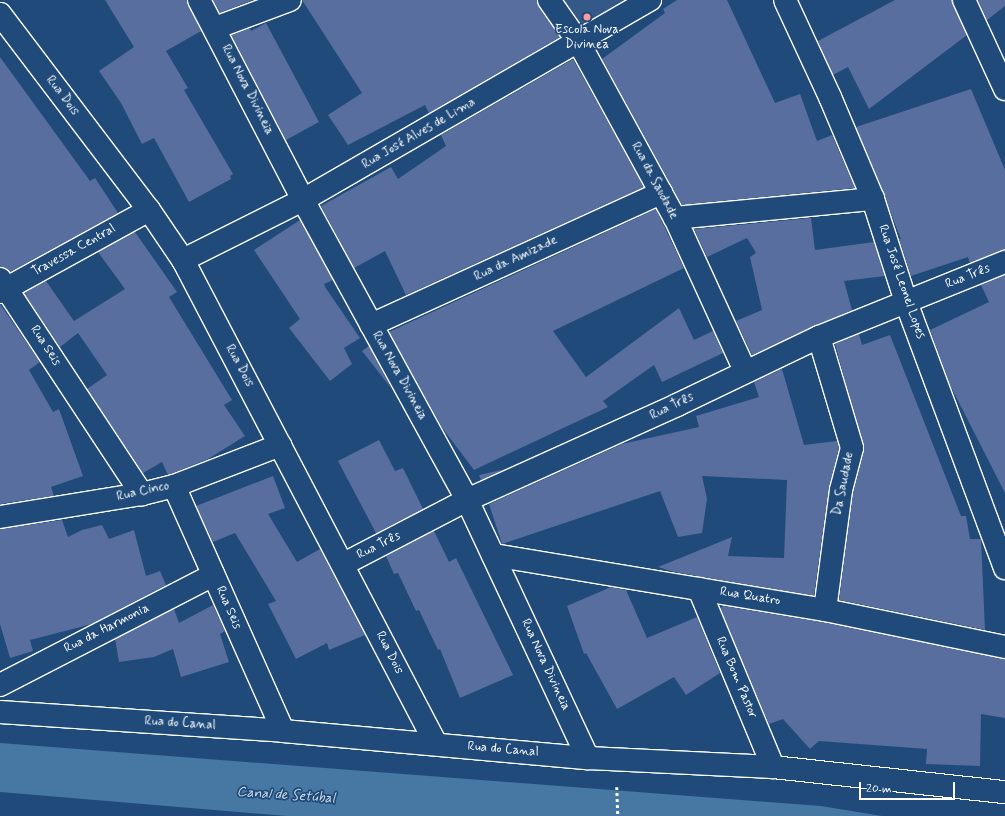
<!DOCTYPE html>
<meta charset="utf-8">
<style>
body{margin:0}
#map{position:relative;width:1005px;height:816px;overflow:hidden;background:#1f4a7a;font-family:Mynerve,sans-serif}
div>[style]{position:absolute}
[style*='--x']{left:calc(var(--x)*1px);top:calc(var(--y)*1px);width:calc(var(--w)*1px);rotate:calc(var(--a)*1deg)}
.built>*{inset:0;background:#345887}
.water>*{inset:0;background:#4778a4}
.building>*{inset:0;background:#576e9f}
.path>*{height:2.5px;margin-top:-1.25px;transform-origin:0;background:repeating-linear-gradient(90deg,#fff 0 3px,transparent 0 6px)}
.roads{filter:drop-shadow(1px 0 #fff) drop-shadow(-1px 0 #fff) drop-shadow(0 1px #fff) drop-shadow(0 -1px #fff)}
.minor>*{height:22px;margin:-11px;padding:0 11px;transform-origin:11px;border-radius:11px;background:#1f4a7a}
.dots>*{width:11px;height:11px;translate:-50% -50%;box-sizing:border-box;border:2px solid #1f4a7a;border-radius:50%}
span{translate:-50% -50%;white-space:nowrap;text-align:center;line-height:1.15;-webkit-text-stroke:3.5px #1f4a7a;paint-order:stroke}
.poi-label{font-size:13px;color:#fff}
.street-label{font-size:13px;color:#fff}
.water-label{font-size:14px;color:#d1dde8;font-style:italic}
.scale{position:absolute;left:859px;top:782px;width:96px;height:18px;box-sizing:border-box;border:2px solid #fff;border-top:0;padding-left:5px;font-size:12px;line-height:14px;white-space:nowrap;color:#fff;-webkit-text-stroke:3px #1f4a7a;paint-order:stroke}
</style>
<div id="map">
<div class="built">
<i style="clip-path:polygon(556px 0,633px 0,579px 33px)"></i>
</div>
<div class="water">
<i style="clip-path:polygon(0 743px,821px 806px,882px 816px,287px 816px,0 792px)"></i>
</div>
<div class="building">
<i style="clip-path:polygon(105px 0,187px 0,201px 31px,166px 51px,188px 88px,184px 90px,233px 174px,230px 176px,231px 179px,189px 202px,154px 138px,142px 144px,121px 103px,99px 71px,134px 47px)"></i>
<i style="clip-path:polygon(213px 0,253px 0,220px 13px)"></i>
<i style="clip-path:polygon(302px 0,537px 0,539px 7px,560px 37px,429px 113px,425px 105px,348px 145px,328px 115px,362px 93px)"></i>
<i style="clip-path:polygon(677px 0,727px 0,775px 103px,800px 94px,817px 141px,832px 135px,855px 188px,682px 205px,602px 59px,665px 13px,663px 9px)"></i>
<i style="clip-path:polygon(895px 0,952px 0,967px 35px,869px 109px,848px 67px,833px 75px,818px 41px)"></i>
<i style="clip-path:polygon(978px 0,1005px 0,1005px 6px,987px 20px)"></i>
<i style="clip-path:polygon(266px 23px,319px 122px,286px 140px,231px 35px,250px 28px,251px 31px)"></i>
<i style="clip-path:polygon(0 57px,90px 181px,95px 178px,118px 213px,10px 272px,0 267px)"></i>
<i style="clip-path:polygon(573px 59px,644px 187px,406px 295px,385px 251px,354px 268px,321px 206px,391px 167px,398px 179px,446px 146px,441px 135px)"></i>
<i style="clip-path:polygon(971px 89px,1005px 170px,1005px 250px,970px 263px,968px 257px,911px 276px,899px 239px,901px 239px,856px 127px)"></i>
<i style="clip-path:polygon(656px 209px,684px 268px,553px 331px,586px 377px,679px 308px,694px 340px,713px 331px,723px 353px,662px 382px,654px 365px,603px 401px,608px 407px,474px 470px,443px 429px,389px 332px)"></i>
<i style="clip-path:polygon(811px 218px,815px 250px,874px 242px,885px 276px,844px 281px,852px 310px,752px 355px,736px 321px,762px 310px,750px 257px,756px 253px,747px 238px,707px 257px,694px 229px)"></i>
<i style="clip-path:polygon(300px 220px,333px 280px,324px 284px,325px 287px,360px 338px,344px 348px,352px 364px,330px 381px,289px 328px,300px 319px,254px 250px)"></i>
<i style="clip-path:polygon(135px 232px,177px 292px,169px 297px,232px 400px,224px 405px,245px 436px,208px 459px,168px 475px,162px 462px,143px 473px,87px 389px,107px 375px,78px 333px,60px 347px,24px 293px,46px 281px,74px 321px,125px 289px,98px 252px)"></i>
<i style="clip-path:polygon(1005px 275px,1005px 493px,950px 385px,930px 330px,989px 302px,981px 285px)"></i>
<i style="clip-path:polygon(0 304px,40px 362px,29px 370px,53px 412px,59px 409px,83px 476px,51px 487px,54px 496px,0 504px)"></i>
<i style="clip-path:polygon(859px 334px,862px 345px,890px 335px,961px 516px,966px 516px,970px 539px,981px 539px,985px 630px,839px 600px,853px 492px,864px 451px,835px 344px)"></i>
<i style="clip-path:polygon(369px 346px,391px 388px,362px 351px)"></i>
<i style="clip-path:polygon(782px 369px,804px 445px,837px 441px,839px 448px,829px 488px,814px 596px,674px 572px,658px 567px,732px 537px,728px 556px,784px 558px,787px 480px,702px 476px,707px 499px,702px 533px,678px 537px,660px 491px,502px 544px,489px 504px,622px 444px,699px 427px,696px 416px,759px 397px,754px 382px)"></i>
<i style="clip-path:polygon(379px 440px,395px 471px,403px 468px,423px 509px,376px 533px,338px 461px)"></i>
<i style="clip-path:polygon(506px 469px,481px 480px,479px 475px)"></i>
<i style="clip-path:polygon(273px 476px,285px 508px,268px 514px,297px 562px,320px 549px,365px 635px,329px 650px,327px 643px,296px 659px,268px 604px,276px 601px,235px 533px,213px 542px,196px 506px)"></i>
<i style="clip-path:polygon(62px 520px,68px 537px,82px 530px,102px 525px,109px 539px,134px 530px,146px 576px,160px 571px,166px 585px,92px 624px,30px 640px,33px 651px,10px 658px,0 624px,0 529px)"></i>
<i style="clip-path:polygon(434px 531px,449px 562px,456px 558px,513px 675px,460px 698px,440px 649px,438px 650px,419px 610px,416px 611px,398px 573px,394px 574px,386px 556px)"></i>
<i style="clip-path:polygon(611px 587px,626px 590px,647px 638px,697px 617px,720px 673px,686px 695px,674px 677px,617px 709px,586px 653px,584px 654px,567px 606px)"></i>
<i style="clip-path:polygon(213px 605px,225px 631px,220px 634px,229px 662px,181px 677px,173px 649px,154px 657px,119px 662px,115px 639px,174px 609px,179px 623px)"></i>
<i style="clip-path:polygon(724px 606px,823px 622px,1005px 659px,1005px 718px,981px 714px,980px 766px,926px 764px,927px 749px,819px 741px,810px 749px,783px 719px,769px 724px,720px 608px)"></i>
</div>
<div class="path">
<i style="--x:617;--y:787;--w:29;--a:88"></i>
</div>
<div class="roads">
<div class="minor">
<i style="--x:199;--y:0;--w:225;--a:62.5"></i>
<i style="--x:303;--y:200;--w:342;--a:61.3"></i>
<i style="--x:467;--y:500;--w:285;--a:64.9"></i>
<i style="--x:549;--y:0;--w:52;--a:55.1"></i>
<i style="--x:579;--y:43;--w:200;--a:61.3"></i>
<i style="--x:675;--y:218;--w:168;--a:65.4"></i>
<i style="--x:785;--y:0;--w:107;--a:65.1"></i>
<i style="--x:830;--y:97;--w:111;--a:67.1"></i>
<i style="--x:873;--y:199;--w:108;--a:72.2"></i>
<i style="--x:906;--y:302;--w:284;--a:69.6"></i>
<i style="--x:964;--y:0;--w:98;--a:65.3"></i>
<i style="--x:0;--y:14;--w:246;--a:52.8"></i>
<i style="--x:149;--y:210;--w:60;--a:55.8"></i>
<i style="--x:183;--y:260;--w:546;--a:62.4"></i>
<i style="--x:215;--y:28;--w:80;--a:-20.5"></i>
<i style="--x:675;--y:218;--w:199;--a:-5.5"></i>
<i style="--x:183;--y:260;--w:134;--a:-26.6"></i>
<i style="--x:303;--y:200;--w:401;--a:-30"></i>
<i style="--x:0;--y:279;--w:258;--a:56.6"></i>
<i style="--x:0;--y:292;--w:170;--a:-28.8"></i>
<i style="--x:371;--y:325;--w:319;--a:-24.5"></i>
<i style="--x:819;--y:337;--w:116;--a:73.4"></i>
<i style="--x:852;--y:448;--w:43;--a:104.7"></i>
<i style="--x:841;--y:490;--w:121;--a:97.6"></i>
<i style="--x:174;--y:486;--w:268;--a:66"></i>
<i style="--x:0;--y:517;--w:144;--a:-9.2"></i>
<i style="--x:142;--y:494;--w:33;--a:-14"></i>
<i style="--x:174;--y:486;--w:114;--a:-21.1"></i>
<i style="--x:493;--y:555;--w:337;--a:9.4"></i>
<i style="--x:825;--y:610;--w:184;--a:11.6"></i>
<i style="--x:344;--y:564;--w:139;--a:-27.5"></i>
<i style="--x:467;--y:500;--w:230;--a:-24.3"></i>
<i style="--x:677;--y:405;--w:157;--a:-25.6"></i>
<i style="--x:819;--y:337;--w:201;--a:-22"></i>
<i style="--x:699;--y:589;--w:193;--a:67.4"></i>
<i style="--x:0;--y:685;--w:240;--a:-27.3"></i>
<i style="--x:0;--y:712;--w:284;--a:3.8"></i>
<i style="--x:283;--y:731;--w:306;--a:5.1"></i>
<i style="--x:588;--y:758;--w:185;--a:2.8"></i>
<i style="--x:773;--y:767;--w:233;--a:6.2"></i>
</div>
</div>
<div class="dots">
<i style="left:587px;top:17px;background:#ff9aa2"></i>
</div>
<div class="poi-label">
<span style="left:587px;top:38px">Escola Nova<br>Divinea</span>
</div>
<div class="street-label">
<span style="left:247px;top:90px;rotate:63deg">Rua Nova Divineia</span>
<span style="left:62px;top:96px;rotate:53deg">Rua Dois</span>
<span style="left:419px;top:134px;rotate:-30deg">Rua José Alves de Lima</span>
<span style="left:654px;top:181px;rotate:62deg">Rua da Saudade</span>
<span style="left:74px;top:251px;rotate:-29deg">Travessa Central</span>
<span style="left:516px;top:259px;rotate:-25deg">Rua da Amizade</span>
<span style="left:968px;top:277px;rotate:-22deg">Rua Três</span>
<span style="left:901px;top:282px;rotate:71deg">Rua José Leonel Lopes</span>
<span style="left:45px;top:346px;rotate:57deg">Rua Seis</span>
<span style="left:239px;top:366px;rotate:62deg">Rua Dois</span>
<span style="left:399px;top:376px;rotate:61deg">Rua Nova Divineia</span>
<span style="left:672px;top:407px;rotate:-25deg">Rua Três</span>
<span style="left:844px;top:484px;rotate:-79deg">Da Saudade</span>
<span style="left:143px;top:492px;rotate:-12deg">Rua Cinco</span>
<span style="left:379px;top:546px;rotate:-27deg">Rua Três</span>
<span style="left:750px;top:597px;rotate:9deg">Rua Quatro</span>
<span style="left:228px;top:608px;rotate:66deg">Rua Seis</span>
<span style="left:107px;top:629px;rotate:-27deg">Rua da Harmonia</span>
<span style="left:389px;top:653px;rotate:63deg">Rua Dois</span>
<span style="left:545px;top:665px;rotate:65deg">Rua Nova Divineia</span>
<span style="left:736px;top:678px;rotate:67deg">Rua Bom Pastor</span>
<span style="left:180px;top:724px;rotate:4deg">Rua do Canal</span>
<span style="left:503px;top:750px;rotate:5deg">Rua do Canal</span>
</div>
<div class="water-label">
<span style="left:286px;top:795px;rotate:4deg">Canal de Setúbal</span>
</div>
<div class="scale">20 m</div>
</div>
